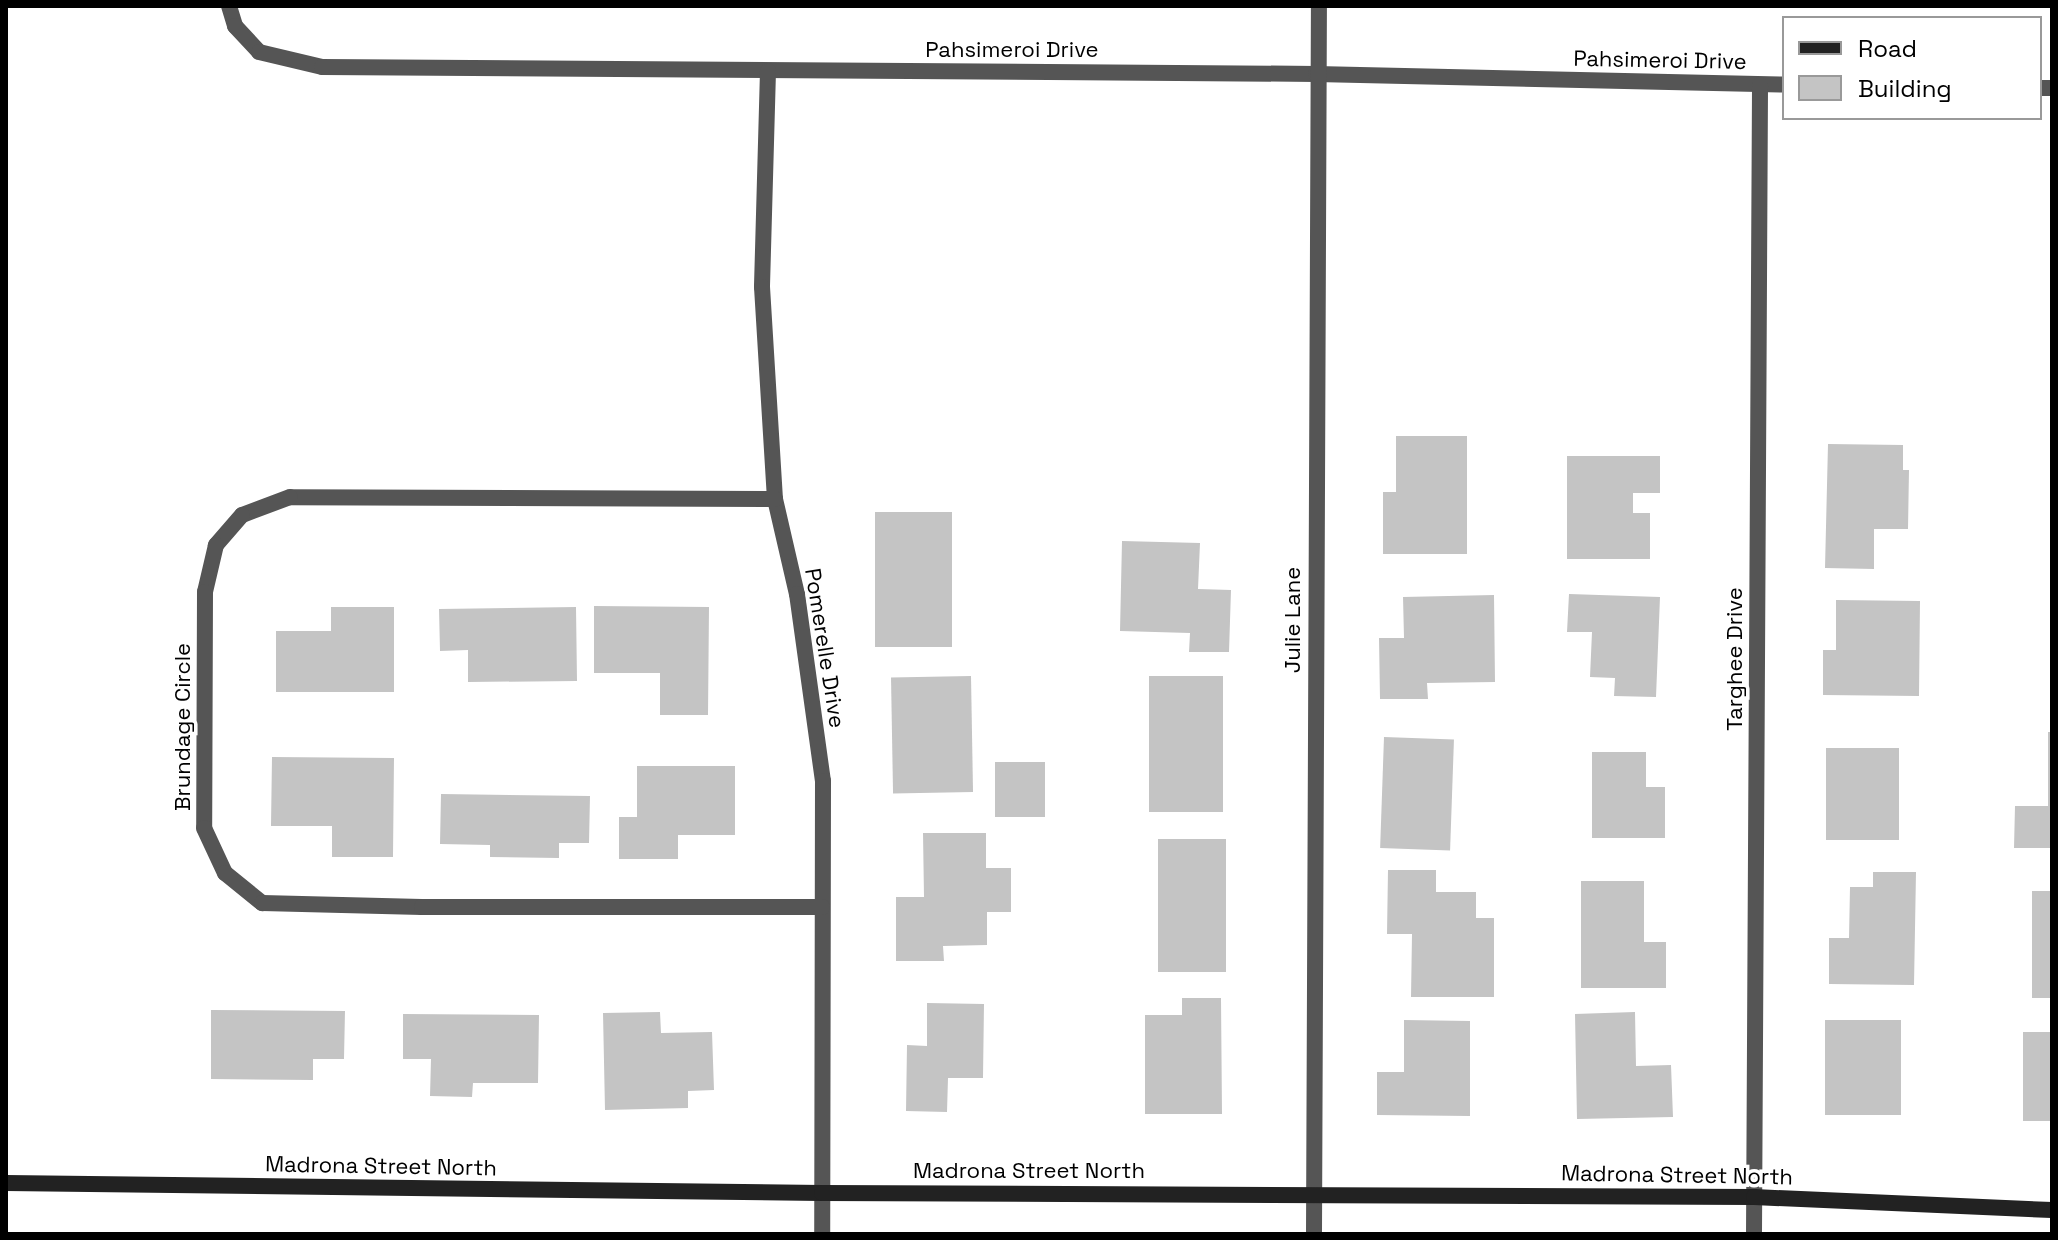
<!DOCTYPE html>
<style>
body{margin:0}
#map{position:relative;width:2058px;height:1240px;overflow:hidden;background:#fff;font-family:"Space Grotesk",sans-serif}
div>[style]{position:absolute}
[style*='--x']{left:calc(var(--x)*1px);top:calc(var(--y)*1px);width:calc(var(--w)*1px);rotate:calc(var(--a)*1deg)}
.building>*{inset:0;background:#c4c4c4;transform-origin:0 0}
.street>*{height:16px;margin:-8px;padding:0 8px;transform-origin:8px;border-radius:8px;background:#555}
.secondary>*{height:16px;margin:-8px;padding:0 8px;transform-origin:8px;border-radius:8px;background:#222}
span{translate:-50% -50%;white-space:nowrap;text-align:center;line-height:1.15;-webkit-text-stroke:7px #fff;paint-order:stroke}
.street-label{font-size:22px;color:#000}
.frame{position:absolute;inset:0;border:8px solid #000;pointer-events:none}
.legend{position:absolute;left:1782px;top:16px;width:260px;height:104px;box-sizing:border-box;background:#fff;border:2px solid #999;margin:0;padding:10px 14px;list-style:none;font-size:24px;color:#000}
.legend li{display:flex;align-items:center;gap:16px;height:40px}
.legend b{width:40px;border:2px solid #999}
</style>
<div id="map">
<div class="building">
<i style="clip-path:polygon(1396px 436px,1467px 436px,1467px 554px,1383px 554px,1383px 492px,1396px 492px)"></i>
<i style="clip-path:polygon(1828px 444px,1903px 445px,1903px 470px,1909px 470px,1908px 529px,1874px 529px,1874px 569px,1825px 568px)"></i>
<i style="clip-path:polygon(1567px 456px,1660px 456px,1660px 493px,1633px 493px,1633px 513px,1650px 513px,1650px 559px,1567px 559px)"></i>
<i style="left:875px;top:512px;width:77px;height:135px"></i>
<i style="clip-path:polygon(1122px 541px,1200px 543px,1198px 589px,1231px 590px,1229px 652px,1189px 652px,1190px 633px,1120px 631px)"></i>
<i style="clip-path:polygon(1569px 594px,1660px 597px,1656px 697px,1614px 696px,1615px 678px,1590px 677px,1592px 632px,1567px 632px)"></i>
<i style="clip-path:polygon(1494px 595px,1495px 682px,1427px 683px,1428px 699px,1380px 699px,1379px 638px,1404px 638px,1403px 597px)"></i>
<i style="clip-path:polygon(1836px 600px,1920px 601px,1919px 696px,1823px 695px,1823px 650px,1836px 650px)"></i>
<i style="clip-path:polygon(594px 606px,709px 607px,708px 715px,660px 715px,660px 673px,594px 673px)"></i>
<i style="clip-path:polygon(331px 607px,394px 607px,394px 692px,276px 692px,276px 631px,331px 631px)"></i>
<i style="clip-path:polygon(576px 607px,577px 681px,468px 682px,468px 650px,440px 651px,439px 609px)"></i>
<i style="left:971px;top:676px;width:116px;height:80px;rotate:89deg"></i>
<i style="left:1149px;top:676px;width:74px;height:136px"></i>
<i style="clip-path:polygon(2048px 732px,2052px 732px,2052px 848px,2014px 848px,2015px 806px,2048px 806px)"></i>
<i style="left:1384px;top:737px;width:70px;height:111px;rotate:2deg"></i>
<i style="left:1826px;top:748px;width:73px;height:92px"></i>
<i style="clip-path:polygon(1592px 752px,1646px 752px,1646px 787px,1665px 787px,1665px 838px,1592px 838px)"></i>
<i style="clip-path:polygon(272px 757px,394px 758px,393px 857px,332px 857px,332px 826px,271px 826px)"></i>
<i style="left:995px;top:762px;width:50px;height:55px"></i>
<i style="clip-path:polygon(637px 766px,735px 766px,735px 835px,678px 835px,678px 859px,619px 859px,619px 817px,637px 817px)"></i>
<i style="clip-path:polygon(441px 794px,590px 796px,589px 843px,559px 843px,559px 858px,490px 857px,490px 845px,440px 844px)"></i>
<i style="clip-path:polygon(923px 833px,986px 833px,986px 868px,1011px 868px,1011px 912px,987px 912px,987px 945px,943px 946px,944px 961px,896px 961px,896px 897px,924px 897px)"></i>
<i style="left:1158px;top:839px;width:68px;height:133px"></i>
<i style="clip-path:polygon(1388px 870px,1436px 870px,1436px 892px,1476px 892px,1476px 918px,1494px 918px,1494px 997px,1411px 997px,1412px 934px,1387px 934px)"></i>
<i style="clip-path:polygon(1873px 872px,1916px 872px,1914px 985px,1829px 984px,1829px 938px,1849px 938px,1850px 887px,1873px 887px)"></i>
<i style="clip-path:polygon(1581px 881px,1644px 881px,1644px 942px,1666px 942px,1666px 988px,1581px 988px)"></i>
<i style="left:2032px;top:891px;width:20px;height:107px"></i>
<i style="clip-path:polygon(1182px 998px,1221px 998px,1222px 1114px,1145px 1114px,1145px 1015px,1182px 1015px)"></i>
<i style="clip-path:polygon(927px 1003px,984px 1004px,983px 1078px,948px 1078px,947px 1112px,906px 1111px,907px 1045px,927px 1046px)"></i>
<i style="clip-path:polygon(211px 1010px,345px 1011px,344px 1059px,313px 1059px,313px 1080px,211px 1079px)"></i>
<i style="clip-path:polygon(660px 1012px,661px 1033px,712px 1032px,714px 1090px,688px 1091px,688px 1108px,605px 1110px,603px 1013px)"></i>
<i style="clip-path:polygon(1635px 1012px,1636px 1066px,1671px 1065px,1673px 1117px,1577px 1119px,1575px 1014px)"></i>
<i style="clip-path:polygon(403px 1014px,539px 1015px,538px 1083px,473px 1083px,472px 1097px,430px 1096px,431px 1059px,403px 1059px)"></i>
<i style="clip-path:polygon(1404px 1020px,1470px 1021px,1470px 1116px,1377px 1115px,1377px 1072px,1404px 1072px)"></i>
<i style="left:1825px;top:1020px;width:76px;height:95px"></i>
<i style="left:2023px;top:1032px;width:29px;height:89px"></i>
</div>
<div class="street">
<i style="--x:229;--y:6;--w:21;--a:73"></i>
<i style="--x:235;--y:26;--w:35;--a:47"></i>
<i style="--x:259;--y:52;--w:65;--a:13.4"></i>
<i style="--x:322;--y:67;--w:994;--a:0.4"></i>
<i style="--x:1316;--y:74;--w:468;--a:1.3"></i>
<i style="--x:768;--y:71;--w:216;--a:91.6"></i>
<i style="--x:762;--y:287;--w:212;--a:86.5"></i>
<i style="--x:775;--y:499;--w:98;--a:77"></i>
<i style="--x:797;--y:594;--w:189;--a:82.1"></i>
<i style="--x:823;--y:781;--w:453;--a:90.1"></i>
<i style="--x:2040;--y:88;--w:12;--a:0"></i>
<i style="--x:775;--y:499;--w:485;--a:-179.8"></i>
<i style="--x:290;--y:497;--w:51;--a:159.4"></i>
<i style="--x:242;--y:515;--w:40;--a:131"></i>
<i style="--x:216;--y:545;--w:48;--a:103.2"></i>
<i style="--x:205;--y:592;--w:236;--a:90.2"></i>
<i style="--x:204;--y:828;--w:50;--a:65"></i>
<i style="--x:225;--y:873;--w:48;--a:39"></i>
<i style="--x:262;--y:903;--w:160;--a:1.4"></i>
<i style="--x:422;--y:907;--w:400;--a:0"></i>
<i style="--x:1314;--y:1234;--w:1228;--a:-89.77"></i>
<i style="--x:1754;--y:1234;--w:1149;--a:-89.7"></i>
</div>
<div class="secondary">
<i style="--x:6;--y:1183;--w:816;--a:0.7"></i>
<i style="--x:822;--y:1193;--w:932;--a:0.25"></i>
<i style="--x:1754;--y:1197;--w:298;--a:2.5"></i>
</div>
<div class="street-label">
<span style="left:1012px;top:50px">Pahsimeroi Drive</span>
<span style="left:1660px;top:60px;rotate:1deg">Pahsimeroi Drive</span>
<span style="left:1293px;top:620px;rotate:-90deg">Julie Lane</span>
<span style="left:825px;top:648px;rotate:81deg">Pomerelle Drive</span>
<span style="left:1735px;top:659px;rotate:-90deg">Targhee Drive</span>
<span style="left:183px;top:727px;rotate:-90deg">Brundage Circle</span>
<span style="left:381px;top:1166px;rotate:1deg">Madrona Street North</span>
<span style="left:1029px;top:1171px">Madrona Street North</span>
<span style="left:1677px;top:1175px;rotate:1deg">Madrona Street North</span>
</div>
<div class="frame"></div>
<ul class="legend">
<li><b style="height:10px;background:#222"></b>Road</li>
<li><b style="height:22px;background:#c4c4c4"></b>Building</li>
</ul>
</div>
